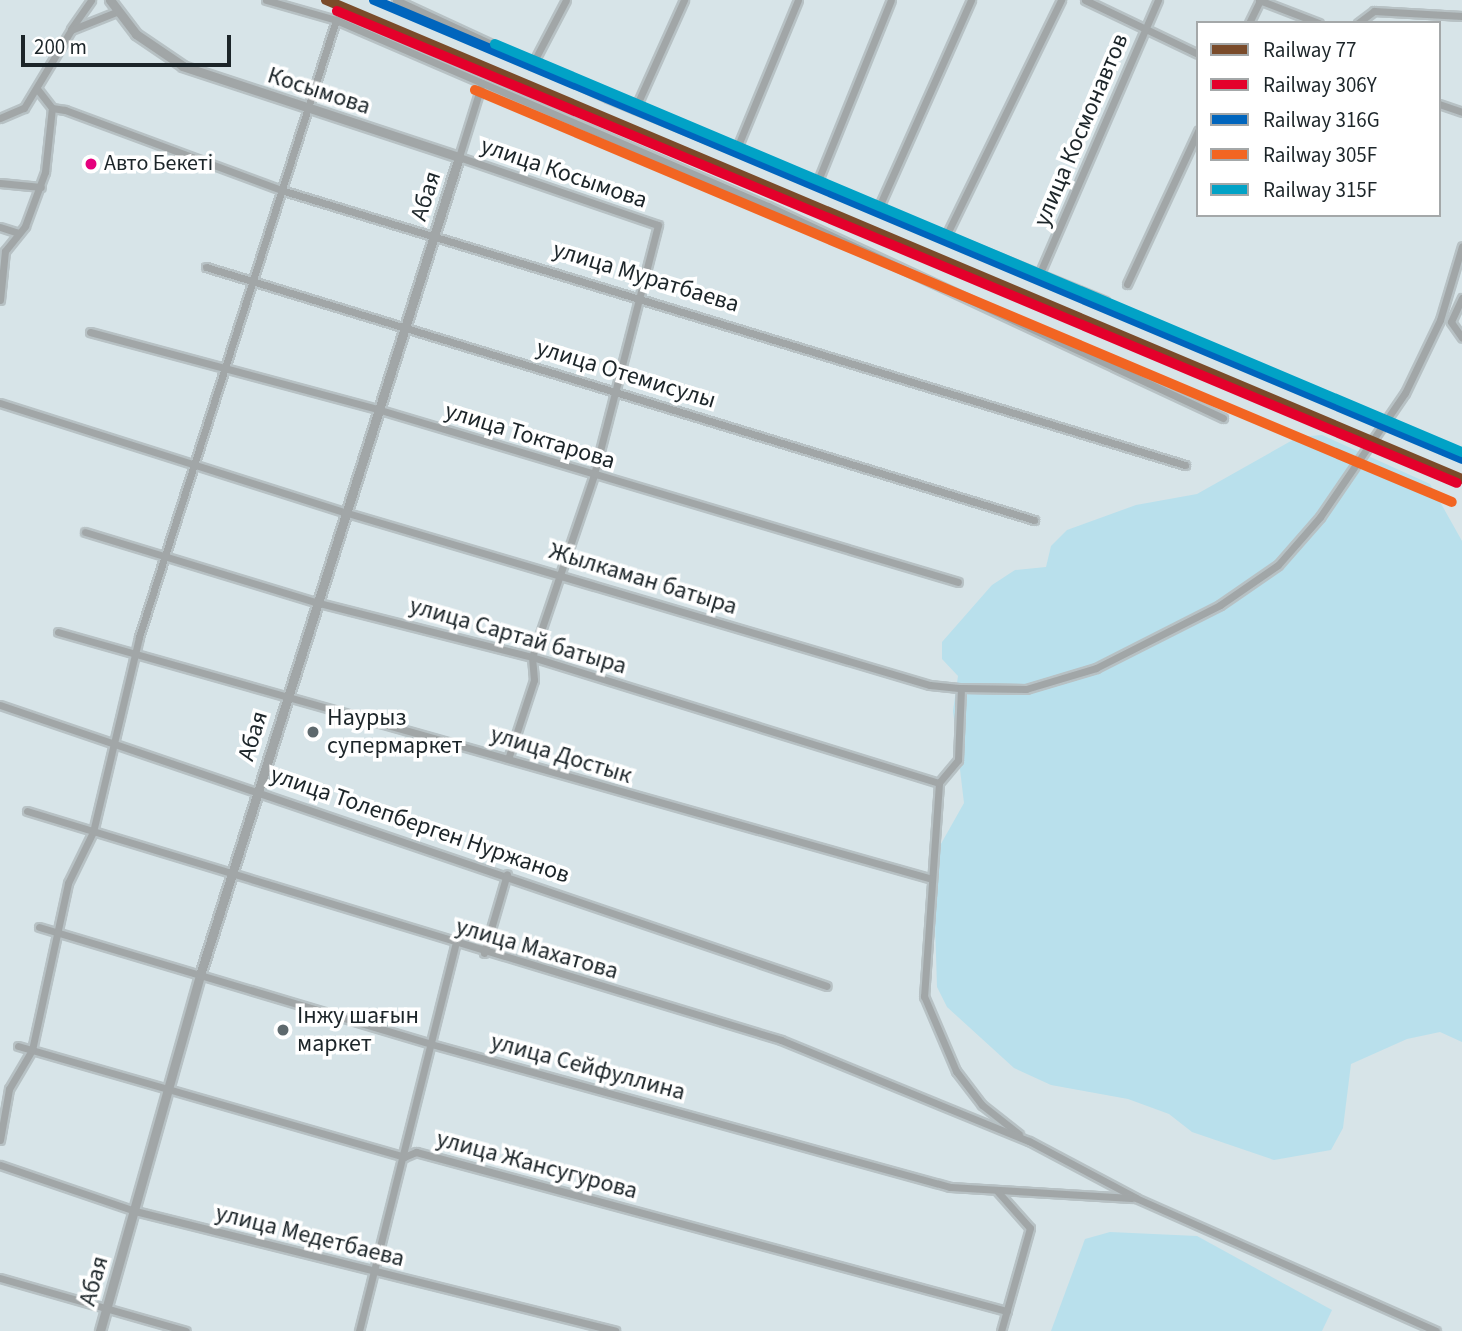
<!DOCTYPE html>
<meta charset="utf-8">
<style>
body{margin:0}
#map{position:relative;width:1462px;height:1331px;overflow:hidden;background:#d7e4e8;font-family:"Source Sans 3",sans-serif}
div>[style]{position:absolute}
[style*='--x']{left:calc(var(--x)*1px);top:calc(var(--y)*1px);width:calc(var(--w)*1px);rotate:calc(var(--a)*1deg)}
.green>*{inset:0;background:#b9e0ec}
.roads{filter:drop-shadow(2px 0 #b7c1c4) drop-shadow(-2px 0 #b7c1c4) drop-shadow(0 2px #b7c1c4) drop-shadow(0 -2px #b7c1c4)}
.minor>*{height:7px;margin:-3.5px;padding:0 3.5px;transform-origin:3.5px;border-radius:3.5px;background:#a1a6a7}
.tertiary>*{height:9px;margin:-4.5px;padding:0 4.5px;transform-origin:4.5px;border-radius:4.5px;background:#a1a6a7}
.rail-1>*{height:10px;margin:-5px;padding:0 5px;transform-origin:5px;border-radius:5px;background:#7a4b2a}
.rail-2>*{height:10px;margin:-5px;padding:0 5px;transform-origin:5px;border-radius:5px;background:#e4002b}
.rail-3>*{height:10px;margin:-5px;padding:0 5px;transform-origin:5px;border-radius:5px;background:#0065bd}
.rail-4>*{height:10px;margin:-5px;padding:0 5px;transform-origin:5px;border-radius:5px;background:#f26522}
.rail-5>*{height:10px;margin:-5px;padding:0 5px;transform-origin:5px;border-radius:5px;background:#01a2c6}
.dots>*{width:19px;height:19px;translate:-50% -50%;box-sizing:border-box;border:4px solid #fff;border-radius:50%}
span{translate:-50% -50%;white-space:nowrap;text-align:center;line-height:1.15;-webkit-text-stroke:7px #fff;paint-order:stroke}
.bus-label{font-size:22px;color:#1c2529}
.left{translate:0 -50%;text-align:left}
.street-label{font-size:24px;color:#1c2529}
.poi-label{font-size:24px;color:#1c2529}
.legend{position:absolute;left:1196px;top:21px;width:245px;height:196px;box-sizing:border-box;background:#fff;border:2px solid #a4a8a9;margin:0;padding:9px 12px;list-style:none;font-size:21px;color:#1c2529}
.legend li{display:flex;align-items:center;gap:14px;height:35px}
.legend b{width:35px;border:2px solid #a4a8a9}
.scale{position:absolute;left:21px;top:35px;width:210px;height:32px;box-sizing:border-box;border:4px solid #1c2529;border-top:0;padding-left:9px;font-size:21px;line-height:24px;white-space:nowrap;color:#1c2529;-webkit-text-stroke:5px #fff;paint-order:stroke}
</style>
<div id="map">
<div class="green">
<i style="clip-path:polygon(1322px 435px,1430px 484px,1462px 541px,1462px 1042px,1440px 1032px,1407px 1039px,1351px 1064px,1343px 1128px,1331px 1150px,1274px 1160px,1192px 1132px,1169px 1114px,1128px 1099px,1051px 1085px,1014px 1068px,947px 1007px,937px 987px,933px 858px,964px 803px,953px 711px,958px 676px,942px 659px,942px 642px,992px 585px,1015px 570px,1046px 567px,1051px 546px,1067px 530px,1136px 505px,1197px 494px,1298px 437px)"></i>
<i style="clip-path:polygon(1110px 1232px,1197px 1236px,1332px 1310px,1322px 1331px,1051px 1331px,1085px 1239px)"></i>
</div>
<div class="roads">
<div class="minor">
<i style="--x:266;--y:0;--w:73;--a:15.9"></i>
<i style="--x:336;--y:20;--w:470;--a:23.3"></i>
<i style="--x:768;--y:206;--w:502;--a:24.98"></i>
<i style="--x:396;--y:0;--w:234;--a:24.8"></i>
<i style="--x:608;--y:98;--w:537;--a:22.22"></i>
<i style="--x:1085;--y:0;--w:125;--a:25.5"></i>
<i style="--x:1259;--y:0;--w:64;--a:21"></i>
<i style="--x:1249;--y:23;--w:25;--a:-64"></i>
<i style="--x:1358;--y:23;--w:20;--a:-37"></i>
<i style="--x:1374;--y:11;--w:88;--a:3.3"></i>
<i style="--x:71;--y:29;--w:35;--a:-55"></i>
<i style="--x:532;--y:65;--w:73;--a:-62.4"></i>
<i style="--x:482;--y:83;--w:77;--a:107.3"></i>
<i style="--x:459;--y:157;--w:210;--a:18.9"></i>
<i style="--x:658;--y:225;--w:258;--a:104.4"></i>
<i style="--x:594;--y:475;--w:192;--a:108.8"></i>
<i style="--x:532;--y:657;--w:23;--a:85"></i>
<i style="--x:534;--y:680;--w:83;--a:108.2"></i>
<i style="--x:38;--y:90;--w:23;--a:52"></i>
<i style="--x:1439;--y:104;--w:24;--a:19"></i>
<i style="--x:635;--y:109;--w:120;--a:-65.8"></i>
<i style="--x:0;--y:118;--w:26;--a:-23"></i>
<i style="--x:24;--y:108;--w:91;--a:-58.9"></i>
<i style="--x:71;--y:30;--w:48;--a:-21.8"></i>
<i style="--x:737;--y:148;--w:160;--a:-67.6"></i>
<i style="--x:0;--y:183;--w:41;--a:5.6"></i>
<i style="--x:817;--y:183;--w:197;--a:-68"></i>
<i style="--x:878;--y:209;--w:229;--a:-66"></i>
<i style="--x:0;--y:227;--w:20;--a:18"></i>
<i style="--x:945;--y:238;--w:265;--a:-64"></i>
<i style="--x:206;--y:267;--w:866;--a:16.99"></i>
<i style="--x:1039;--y:275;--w:300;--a:-66.6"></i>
<i style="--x:1127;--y:284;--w:169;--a:-65.1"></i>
<i style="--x:1462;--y:298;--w:26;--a:115"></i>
<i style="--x:1451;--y:322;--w:19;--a:55"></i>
<i style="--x:0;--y:300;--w:49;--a:-84.2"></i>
<i style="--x:5;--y:251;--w:32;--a:-51"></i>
<i style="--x:25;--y:226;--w:58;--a:-69.7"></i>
<i style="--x:45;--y:172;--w:64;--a:-83.8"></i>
<i style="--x:52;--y:108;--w:13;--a:9"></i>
<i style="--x:65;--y:110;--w:230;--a:20.3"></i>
<i style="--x:281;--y:190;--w:945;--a:16.92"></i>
<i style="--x:90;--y:332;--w:297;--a:15"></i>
<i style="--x:377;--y:409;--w:606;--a:16.58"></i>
<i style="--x:0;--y:403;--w:361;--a:17.6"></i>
<i style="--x:344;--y:512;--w:611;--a:16.45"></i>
<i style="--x:930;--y:685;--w:31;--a:6"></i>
<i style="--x:961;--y:688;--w:72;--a:92.4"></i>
<i style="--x:958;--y:760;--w:30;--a:130"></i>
<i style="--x:939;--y:783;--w:214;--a:94"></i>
<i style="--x:924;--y:996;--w:82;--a:66.9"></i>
<i style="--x:956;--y:1071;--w:43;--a:52.6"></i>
<i style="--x:982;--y:1105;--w:47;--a:38.1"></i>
<i style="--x:85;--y:532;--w:240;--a:16.9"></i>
<i style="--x:315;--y:602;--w:224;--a:14.2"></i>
<i style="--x:532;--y:657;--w:426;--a:17.2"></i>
<i style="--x:58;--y:632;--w:908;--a:15.78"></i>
<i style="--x:961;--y:688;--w:65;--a:0.9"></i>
<i style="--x:1026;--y:689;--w:73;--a:-16.7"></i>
<i style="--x:1096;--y:668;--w:139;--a:-26.9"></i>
<i style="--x:1220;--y:605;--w:70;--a:-34.6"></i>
<i style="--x:1278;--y:565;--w:64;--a:-48.8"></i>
<i style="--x:1320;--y:517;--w:150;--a:-55.6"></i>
<i style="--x:1405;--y:393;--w:81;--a:-64.4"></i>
<i style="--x:1440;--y:320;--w:77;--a:-73.4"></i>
<i style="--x:0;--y:705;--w:873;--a:18.77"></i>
<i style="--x:27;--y:811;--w:788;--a:16.89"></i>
<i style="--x:781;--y:1040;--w:268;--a:22.2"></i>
<i style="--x:1029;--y:1141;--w:121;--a:28"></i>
<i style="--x:1136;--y:1198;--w:328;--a:23.9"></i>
<i style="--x:39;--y:927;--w:409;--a:16.6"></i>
<i style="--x:431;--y:1044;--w:538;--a:15.4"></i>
<i style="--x:950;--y:1187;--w:182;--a:3.5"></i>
<i style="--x:484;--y:953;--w:82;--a:-73.8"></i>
<i style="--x:18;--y:1046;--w:402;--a:16"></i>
<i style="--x:404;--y:1157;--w:13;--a:-23"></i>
<i style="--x:416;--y:1152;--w:612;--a:15.06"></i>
<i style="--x:0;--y:1140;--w:52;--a:-80"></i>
<i style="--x:9;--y:1089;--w:45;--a:-59.5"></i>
<i style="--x:32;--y:1050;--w:171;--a:-77.8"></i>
<i style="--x:68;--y:883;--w:57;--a:-63.9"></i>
<i style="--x:93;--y:832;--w:200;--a:-76.7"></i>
<i style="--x:139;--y:637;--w:648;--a:-72.29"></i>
<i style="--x:0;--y:1165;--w:143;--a:18.8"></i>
<i style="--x:135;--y:1211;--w:495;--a:14"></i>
<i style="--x:998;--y:1192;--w:48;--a:48.4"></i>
<i style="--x:1030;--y:1228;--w:107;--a:105.7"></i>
<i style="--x:0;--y:1278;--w:193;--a:15.9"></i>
<i style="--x:359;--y:1331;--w:398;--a:-76"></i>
</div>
<div class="tertiary">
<i style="--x:100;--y:1331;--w:370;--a:-74.3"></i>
<i style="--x:200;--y:975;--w:858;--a:-72.43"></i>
<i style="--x:459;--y:157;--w:291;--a:-161.8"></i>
<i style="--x:183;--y:66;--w:57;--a:-145.8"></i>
<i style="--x:136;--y:34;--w:43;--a:-127.4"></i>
</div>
</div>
<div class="rail-1">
<i style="--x:326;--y:0;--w:1233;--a:22.86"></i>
</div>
<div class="rail-2">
<i style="--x:337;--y:11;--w:1215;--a:22.85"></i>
</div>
<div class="rail-3">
<i style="--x:374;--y:0;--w:1181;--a:22.87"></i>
</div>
<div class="rail-4">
<i style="--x:475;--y:90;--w:1060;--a:22.87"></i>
</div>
<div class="rail-5">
<i style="--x:495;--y:44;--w:1050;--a:22.88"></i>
</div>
<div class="dots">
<i style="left:91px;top:164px;background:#e5007d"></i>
<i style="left:313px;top:732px;background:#5d686c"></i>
<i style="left:283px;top:1030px;background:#5d686c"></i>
</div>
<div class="bus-label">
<span class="left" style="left:104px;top:164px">Авто Бекетi</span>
</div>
<div class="street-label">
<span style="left:319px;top:91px;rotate:18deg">Косымова</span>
<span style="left:1081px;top:130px;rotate:-67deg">улица Космонавтов</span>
<span style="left:564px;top:173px;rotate:19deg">улица Косымова</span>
<span style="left:426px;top:196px;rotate:-72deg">Абая</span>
<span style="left:646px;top:277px;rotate:17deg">улица Муратбаева</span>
<span style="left:626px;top:374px;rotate:17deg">улица Отемисулы</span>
<span style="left:530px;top:436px;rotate:17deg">улица Токтарова</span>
<span style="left:643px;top:579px;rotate:17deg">Жылкаман батыра</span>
<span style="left:518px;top:636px;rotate:16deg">улица Сартай батыра</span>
<span style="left:253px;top:736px;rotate:-73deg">Абая</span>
<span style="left:561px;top:755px;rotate:17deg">улица Достык</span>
<span style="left:420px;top:825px;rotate:19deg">улица Толепберген Нуржанов</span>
<span style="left:537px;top:949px;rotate:16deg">улица Махатова</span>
<span style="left:588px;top:1067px;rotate:15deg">улица Сейфуллина</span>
<span style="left:537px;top:1165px;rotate:15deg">улица Жансугурова</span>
<span style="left:310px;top:1236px;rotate:14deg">улица Медетбаева</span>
<span style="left:94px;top:1281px;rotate:-74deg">Абая</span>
</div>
<div class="poi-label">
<span class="left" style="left:327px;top:732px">Наурыз<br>супермаркет</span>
<span class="left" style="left:297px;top:1030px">Інжу шағын<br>маркет</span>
</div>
<ul class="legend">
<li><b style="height:9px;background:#7a4b2a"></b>Railway 77</li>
<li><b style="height:9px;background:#e4002b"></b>Railway 306Y</li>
<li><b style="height:9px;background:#0065bd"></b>Railway 316G</li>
<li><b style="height:9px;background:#f26522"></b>Railway 305F</li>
<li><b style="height:9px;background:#01a2c6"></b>Railway 315F</li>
</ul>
<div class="scale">200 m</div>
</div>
